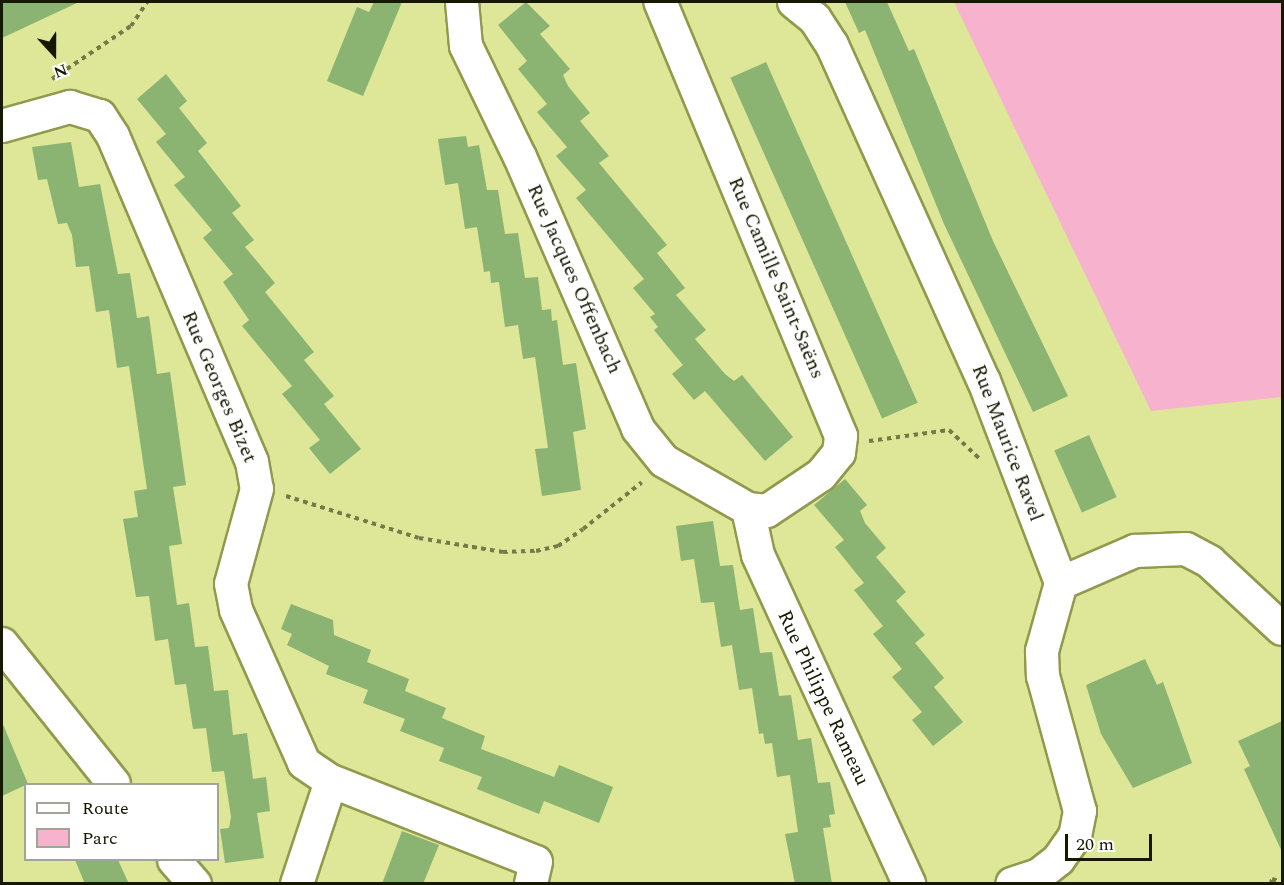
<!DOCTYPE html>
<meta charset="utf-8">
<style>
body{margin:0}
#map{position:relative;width:1284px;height:885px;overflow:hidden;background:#dee698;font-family:Spectral,serif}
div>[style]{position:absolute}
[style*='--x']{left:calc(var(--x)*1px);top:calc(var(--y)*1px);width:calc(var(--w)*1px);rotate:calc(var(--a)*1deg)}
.green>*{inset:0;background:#f7b2cd}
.building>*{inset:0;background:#8bb371;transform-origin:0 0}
.path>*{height:4px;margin-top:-2px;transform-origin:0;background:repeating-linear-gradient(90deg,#757a49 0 4.5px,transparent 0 9px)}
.roads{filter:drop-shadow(2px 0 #91994d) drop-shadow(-2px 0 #91994d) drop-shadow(0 2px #91994d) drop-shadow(0 -2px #91994d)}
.minor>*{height:32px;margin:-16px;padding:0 16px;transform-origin:16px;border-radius:16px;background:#fff}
span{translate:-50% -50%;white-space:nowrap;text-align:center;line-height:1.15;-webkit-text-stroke:4.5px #fff;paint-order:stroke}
.street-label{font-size:20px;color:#161800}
.frame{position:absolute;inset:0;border:3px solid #161800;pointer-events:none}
.legend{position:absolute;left:24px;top:783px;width:195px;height:78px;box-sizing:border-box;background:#fff;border:2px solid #a2a399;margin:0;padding:8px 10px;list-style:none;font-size:18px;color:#161800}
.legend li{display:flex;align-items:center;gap:12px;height:30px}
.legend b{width:30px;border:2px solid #a2a399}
.north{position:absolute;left:24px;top:24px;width:60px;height:60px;-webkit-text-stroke:4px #fff;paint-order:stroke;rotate:159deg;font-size:16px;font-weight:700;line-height:24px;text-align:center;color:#161800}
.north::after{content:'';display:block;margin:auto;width:21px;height:27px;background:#161800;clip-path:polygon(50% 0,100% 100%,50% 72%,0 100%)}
.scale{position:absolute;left:1065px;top:834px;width:87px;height:27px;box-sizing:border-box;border:3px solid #161800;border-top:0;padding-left:8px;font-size:18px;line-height:21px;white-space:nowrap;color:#161800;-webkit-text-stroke:4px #fff;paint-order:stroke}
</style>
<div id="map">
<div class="green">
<i style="clip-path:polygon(954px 2px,1282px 2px,1282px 397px,1151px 411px)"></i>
</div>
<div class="building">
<i style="clip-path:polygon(2px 2px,79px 2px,2px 38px)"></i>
<i style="clip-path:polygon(374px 2px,402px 2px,363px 96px,327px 81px,357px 7px,369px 12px)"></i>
<i style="clip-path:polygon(526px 2px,550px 26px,540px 34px,570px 69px,563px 75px,568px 86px,590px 113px,580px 121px,609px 156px,599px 163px,667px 245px,657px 253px,685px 288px,676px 295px,706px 330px,695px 339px,725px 374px,734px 381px,742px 375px,793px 437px,765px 461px,705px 391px,694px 400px,672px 374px,683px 365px,654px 330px,658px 327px,650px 317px,655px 314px,633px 288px,644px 279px,576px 198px,586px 190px,556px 156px,567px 147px,537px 112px,547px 104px,518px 69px,527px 61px,498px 25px)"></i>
<i style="clip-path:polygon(845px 2px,887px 2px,909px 51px,914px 49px,993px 241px,1068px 396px,1033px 412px,944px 224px,865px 30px,859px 33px)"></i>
<i style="left:766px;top:62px;width:373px;height:39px;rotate:66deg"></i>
<i style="clip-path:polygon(166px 74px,187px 101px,179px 108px,207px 143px,198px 151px,241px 206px,232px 213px,254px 240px,245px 247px,275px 283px,265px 292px,314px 352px,304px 360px,334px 396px,324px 404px,361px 449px,330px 474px,309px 448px,320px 440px,282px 394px,292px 386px,242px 326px,249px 320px,223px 282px,233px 274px,203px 238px,212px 230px,174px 185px,185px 177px,156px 142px,166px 134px,137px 99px)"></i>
<i style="clip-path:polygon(466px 136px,468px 147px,479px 145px,487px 190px,498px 190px,505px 234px,518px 233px,525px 278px,538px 277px,542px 310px,551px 309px,552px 321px,557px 320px,563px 365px,576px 363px,586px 429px,573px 432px,581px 490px,542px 496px,535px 449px,548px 448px,535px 357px,523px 359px,518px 325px,505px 327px,499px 282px,491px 283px,490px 271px,484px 272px,477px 227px,465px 229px,458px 183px,445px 185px,438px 139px)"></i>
<i style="clip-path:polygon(71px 142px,79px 187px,100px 184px,118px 274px,130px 273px,137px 318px,149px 316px,157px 374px,170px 372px,186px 485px,173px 487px,182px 544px,169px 546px,177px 605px,189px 603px,195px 647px,208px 646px,214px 691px,228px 690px,233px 735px,247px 733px,253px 779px,266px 777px,270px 811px,257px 813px,264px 858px,225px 863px,220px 829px,229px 828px,231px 817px,224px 771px,212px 772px,206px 728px,193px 729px,186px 684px,175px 685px,168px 639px,155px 641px,149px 596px,136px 597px,123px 519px,138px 517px,134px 491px,147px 489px,129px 366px,117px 368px,109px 310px,96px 312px,89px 266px,76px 267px,72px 235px,67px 223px,58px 224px,47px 179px,38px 180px,32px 147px)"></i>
<i style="left:1089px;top:435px;width:68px;height:38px;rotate:66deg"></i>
<i style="clip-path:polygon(845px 479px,867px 505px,860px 511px,865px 523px,886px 548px,876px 557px,906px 592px,896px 601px,925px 635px,915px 643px,944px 678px,934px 687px,963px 722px,933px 746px,912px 720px,922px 712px,892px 677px,902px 669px,873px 634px,883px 626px,854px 590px,864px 583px,835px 547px,844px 540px,814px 505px)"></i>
<i style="clip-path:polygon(713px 521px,720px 566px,733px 565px,740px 610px,753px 608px,760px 653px,772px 652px,779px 696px,791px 695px,798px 740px,811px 738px,818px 783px,830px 782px,835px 814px,829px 815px,831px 827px,823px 828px,832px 884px,795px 884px,785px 834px,798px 832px,790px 775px,777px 777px,772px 743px,765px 744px,763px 733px,759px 734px,752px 688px,739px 690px,732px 645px,721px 647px,714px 602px,701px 603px,694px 559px,681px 561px,676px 526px)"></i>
<i style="clip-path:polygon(291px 604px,333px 620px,334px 635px,371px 650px,367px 662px,409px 679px,405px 691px,446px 708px,442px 718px,485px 736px,481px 749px,554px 777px,559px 765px,613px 787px,599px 823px,544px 801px,539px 814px,477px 789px,482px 777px,439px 761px,444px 748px,400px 731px,405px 719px,363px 703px,368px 690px,326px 674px,329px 666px,287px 645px,292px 634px,281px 629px)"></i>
<i style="clip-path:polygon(1145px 659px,1157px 685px,1163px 682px,1192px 763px,1133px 788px,1101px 734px,1086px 685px)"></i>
<i style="clip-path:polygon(1282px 721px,1282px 852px,1244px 769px,1250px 766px,1238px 741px)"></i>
<i style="clip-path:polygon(2px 722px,28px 784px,2px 796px)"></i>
<i style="clip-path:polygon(402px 831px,439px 845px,423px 884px,382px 884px)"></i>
<i style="clip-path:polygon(75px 860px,118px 860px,129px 884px,85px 884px)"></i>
</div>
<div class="path">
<i style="--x:52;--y:79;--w:95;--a:-33.9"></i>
<i style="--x:131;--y:26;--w:29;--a:-56"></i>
<i style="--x:869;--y:441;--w:81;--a:-7.8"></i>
<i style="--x:949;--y:430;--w:44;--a:43.2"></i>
<i style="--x:286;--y:496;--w:139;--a:17.5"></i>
<i style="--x:419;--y:538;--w:85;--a:9.5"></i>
<i style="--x:503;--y:552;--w:33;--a:-2"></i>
<i style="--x:536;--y:551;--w:23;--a:-13"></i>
<i style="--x:558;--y:546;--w:30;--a:-34"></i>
<i style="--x:583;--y:529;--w:75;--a:-38.5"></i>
<i style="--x:1271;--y:884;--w:5;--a:-79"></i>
<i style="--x:1272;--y:879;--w:10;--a:17"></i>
</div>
<div class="roads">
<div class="minor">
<i style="--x:462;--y:2;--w:44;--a:84.8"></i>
<i style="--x:466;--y:46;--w:123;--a:64.1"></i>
<i style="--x:520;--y:157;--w:296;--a:66.5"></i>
<i style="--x:638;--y:429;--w:41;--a:50.9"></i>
<i style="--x:664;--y:461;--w:97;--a:29.7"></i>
<i style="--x:748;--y:509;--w:19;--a:6"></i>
<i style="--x:767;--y:511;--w:65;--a:-33.7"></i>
<i style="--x:821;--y:475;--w:28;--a:-51"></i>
<i style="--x:839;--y:453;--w:17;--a:-83"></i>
<i style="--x:841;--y:436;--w:470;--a:-112.6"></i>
<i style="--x:794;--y:2;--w:27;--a:39"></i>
<i style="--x:815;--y:19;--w:31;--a:57"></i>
<i style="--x:832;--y:45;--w:369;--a:65.7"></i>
<i style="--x:984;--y:381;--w:216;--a:69.1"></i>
<i style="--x:1061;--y:583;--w:71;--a:105.6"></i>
<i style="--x:1042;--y:651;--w:25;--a:88"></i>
<i style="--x:1043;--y:676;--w:140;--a:74.7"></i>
<i style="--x:1080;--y:811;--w:25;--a:101"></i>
<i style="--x:1075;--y:836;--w:29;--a:125"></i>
<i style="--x:1058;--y:860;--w:24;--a:142"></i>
<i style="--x:1039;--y:875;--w:28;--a:162"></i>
<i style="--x:2;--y:126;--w:71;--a:-15.6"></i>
<i style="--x:70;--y:107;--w:31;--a:17"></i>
<i style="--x:100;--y:116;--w:24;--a:57"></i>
<i style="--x:113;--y:136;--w:354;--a:66.9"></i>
<i style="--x:252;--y:462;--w:27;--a:80"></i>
<i style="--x:257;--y:489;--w:98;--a:105.3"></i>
<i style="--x:231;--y:584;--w:26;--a:79"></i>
<i style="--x:236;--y:610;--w:167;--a:66"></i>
<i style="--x:304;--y:763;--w:32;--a:34"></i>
<i style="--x:331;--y:781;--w:220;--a:21.6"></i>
<i style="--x:536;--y:862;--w:23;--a:103"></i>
<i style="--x:748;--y:509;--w:47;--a:77.7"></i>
<i style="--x:758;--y:555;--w:362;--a:65.3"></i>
<i style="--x:1061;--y:583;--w:81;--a:-23.4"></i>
<i style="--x:1135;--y:551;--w:51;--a:-2.2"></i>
<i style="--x:1186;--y:549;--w:27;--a:28"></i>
<i style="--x:1210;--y:562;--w:98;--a:42.9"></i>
<i style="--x:2;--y:644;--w:179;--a:51.3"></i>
<i style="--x:174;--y:860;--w:32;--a:49"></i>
<i style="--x:297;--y:884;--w:108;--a:-71.7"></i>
</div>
</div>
<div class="street-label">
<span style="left:776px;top:278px;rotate:67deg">Rue Camille Saint-Saëns</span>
<span style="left:574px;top:279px;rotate:66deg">Rue Jacques Offenbach</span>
<span style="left:219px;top:387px;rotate:67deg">Rue Georges Bizet</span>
<span style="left:1007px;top:443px;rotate:69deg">Rue Maurice Ravel</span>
<span style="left:823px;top:698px;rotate:65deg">Rue Philippe Rameau</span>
</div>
<div class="frame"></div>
<ul class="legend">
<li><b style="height:8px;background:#fff"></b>Route</li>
<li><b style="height:16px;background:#f7b2cd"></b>Parc</li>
</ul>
<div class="north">N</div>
<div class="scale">20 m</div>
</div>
